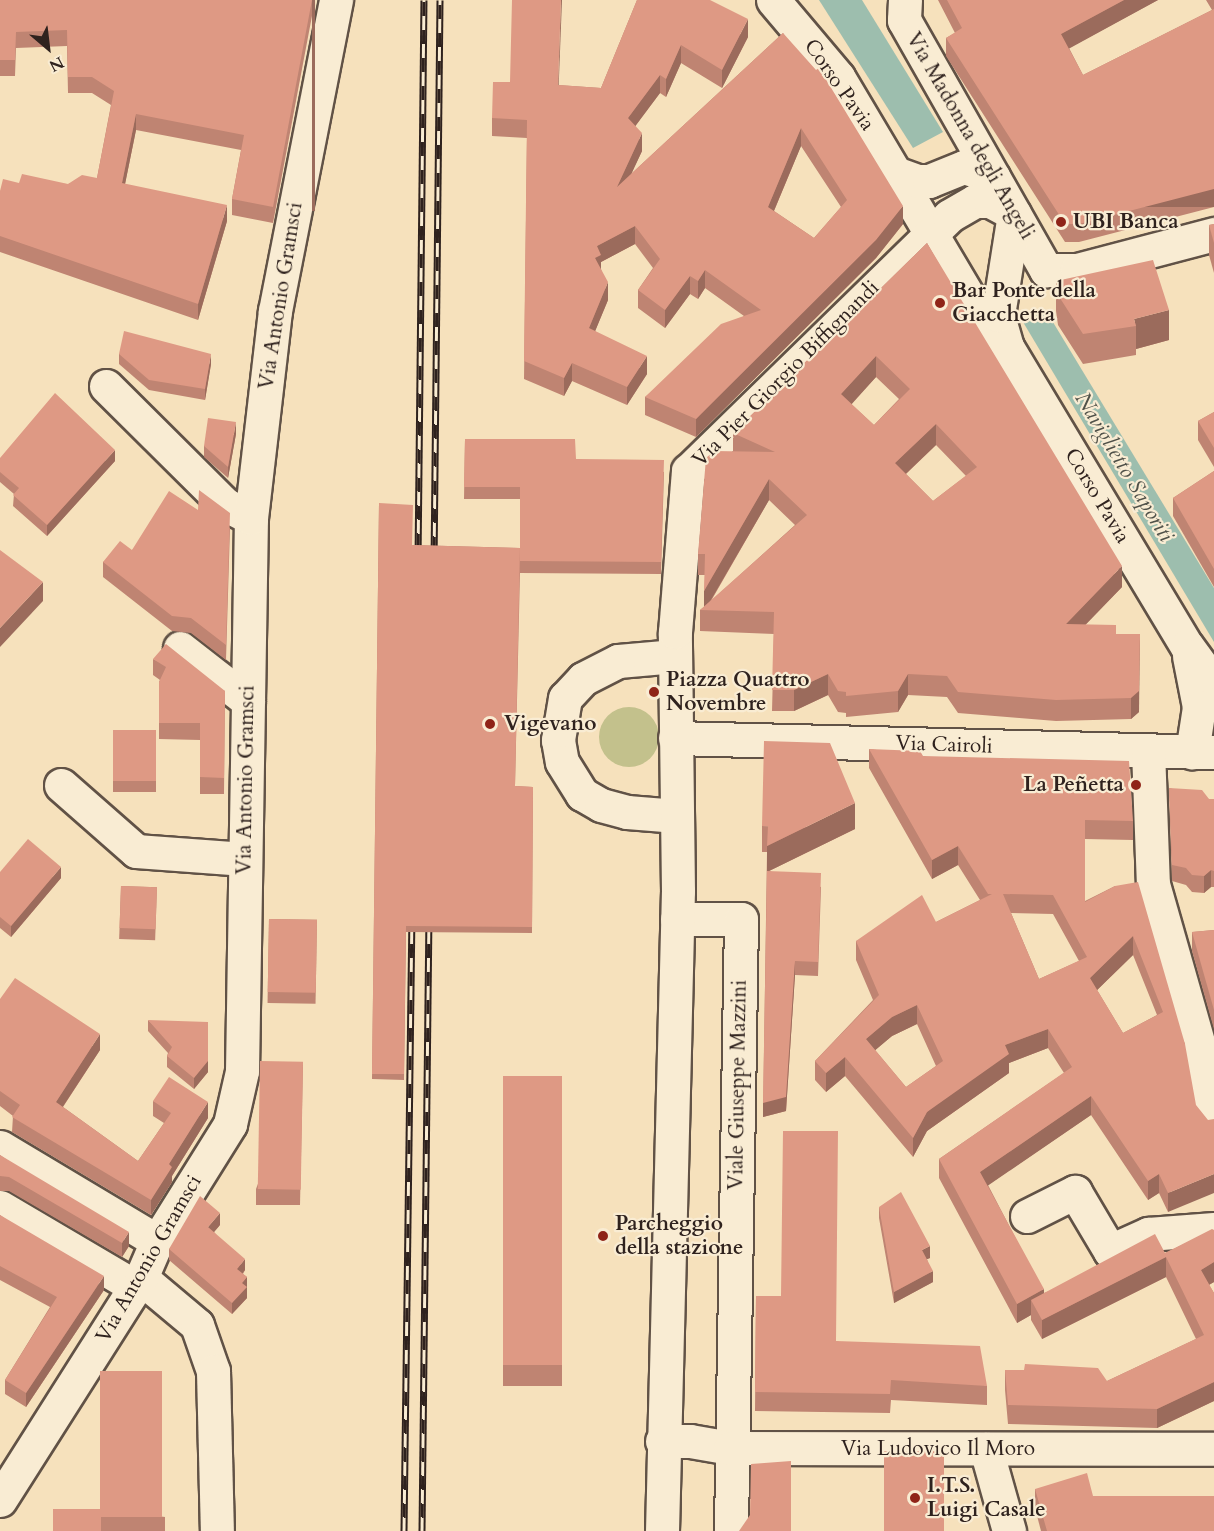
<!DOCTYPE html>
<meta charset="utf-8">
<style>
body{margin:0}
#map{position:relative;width:1214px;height:1531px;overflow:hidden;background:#f6e1bc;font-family:Cardo,serif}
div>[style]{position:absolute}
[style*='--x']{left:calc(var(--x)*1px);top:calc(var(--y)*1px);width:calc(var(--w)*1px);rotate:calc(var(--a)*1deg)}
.green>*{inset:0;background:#c3c18c}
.round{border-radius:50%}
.water>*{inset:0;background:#9dbeae}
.roads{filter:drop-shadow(2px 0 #615246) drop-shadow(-2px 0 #615246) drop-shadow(0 2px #615246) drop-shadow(0 -2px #615246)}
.minor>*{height:33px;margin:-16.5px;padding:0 16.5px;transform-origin:16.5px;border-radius:16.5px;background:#f9ecd3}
.rail>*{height:7px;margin-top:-3.5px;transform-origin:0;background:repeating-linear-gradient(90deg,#f9ecd3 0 14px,#2f221e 0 28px);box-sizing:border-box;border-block:2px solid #2f221e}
.wall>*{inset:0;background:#bf8472;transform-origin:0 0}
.shaded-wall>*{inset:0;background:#9b6b5c;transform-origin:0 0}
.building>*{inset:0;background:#de9984;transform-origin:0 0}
.dots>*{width:16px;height:16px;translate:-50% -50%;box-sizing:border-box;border:3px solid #f9ecd3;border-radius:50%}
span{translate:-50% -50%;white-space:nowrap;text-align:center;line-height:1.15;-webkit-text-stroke:4.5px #f9ecd3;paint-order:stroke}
.street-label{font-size:21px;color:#2f221e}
.poi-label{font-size:21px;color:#2f221e;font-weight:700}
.left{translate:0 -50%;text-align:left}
.right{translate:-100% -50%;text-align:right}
.water-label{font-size:22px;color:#505149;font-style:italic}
.north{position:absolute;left:18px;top:18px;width:60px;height:60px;-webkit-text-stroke:4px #f9ecd3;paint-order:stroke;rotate:152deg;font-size:16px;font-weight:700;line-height:24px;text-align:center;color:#2f221e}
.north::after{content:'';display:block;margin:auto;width:21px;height:27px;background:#2f221e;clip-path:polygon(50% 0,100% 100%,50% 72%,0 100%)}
</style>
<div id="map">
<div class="green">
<i class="round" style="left:599px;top:707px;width:60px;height:60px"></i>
</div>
<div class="water">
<i style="clip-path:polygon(819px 0,862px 0,943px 132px,913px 148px)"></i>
<i style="clip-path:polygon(1045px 309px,1214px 588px,1214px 642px,1023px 322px)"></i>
</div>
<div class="roads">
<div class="minor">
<i style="--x:773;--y:0;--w:101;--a:49.8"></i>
<i style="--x:838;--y:77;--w:288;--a:59.3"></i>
<i style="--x:985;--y:325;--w:31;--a:45"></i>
<i style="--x:1007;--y:347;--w:349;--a:59"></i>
<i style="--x:1187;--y:646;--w:46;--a:53.9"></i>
<i style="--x:905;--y:0;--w:20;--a:93"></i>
<i style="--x:904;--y:20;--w:288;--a:60.4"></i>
<i style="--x:1046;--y:270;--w:31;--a:0"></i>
<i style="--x:1077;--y:270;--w:142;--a:-14.7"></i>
<i style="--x:898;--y:174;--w:20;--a:20"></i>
<i style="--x:917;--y:181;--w:12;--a:0"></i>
<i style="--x:929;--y:181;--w:38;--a:-22"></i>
<i style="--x:964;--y:167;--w:31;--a:19"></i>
<i style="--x:1007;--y:347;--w:33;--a:-106"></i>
<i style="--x:998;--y:315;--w:102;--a:-81"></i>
<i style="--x:106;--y:386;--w:169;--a:44.8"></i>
<i style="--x:226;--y:505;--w:28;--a:27"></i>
<i style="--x:180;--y:648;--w:86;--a:37.9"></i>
<i style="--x:675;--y:656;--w:57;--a:175"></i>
<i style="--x:618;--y:661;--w:39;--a:153"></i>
<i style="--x:583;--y:679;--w:26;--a:133"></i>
<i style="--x:565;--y:698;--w:43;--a:99.5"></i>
<i style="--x:558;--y:740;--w:22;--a:80"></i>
<i style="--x:562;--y:762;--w:38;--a:58"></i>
<i style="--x:582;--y:794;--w:22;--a:30"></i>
<i style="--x:601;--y:805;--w:27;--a:15"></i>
<i style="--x:627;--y:812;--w:50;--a:4.6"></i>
<i style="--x:1189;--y:656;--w:52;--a:78.9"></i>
<i style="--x:1199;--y:707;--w:46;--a:98.8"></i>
<i style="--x:675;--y:738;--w:539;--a:1.49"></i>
<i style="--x:1148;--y:750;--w:134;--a:87.9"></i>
<i style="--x:1153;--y:884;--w:182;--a:74.1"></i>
<i style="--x:1203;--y:1059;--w:63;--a:79.9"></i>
<i style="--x:61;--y:785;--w:100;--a:41.3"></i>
<i style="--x:136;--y:851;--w:109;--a:4.2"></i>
<i style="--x:677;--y:919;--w:64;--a:0"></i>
<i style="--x:741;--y:919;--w:612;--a:90.94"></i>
<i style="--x:0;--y:1147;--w:183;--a:30.9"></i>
<i style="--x:0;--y:1207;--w:158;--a:30.5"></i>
<i style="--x:1027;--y:1216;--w:54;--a:-26.6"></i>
<i style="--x:1075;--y:1192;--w:69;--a:59.3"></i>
<i style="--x:1110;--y:1251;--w:42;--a:-24.1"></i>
<i style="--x:1148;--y:1234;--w:66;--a:-4.3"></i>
<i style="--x:141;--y:1278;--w:73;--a:40"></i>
<i style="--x:197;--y:1325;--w:49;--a:70.8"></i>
<i style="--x:213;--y:1371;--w:160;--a:88.6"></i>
<i style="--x:662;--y:1441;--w:28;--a:0"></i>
<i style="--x:690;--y:1441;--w:41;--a:9.9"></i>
<i style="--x:730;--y:1448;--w:484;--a:0.1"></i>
<i style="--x:986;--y:1449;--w:85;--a:74.3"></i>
<i style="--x:0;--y:1500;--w:263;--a:-57.6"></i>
<i style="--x:141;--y:1278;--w:40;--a:-66.6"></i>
<i style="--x:157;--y:1241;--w:138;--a:-58"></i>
<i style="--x:230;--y:1124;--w:54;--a:-77.2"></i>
<i style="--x:242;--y:1071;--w:553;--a:-89.07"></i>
<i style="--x:251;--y:518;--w:208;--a:-83.4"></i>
<i style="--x:275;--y:311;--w:317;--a:-78.9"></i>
<i style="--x:662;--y:1531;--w:640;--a:-88.57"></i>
<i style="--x:678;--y:891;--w:259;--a:-90.7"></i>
<i style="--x:675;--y:632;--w:162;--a:-85.4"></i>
<i style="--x:688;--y:471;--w:365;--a:-44.3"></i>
<i style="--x:949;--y:216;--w:30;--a:-30"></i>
<i style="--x:975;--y:201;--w:15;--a:0"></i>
<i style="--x:990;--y:201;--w:27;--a:28"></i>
</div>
</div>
<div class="rail">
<i style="--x:418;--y:561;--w:561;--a:-89.39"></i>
<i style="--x:434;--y:564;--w:564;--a:-89.39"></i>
<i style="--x:404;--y:1531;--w:616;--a:-89.26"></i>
<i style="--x:422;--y:1531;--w:616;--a:-89.35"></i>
</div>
<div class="wall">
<i style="clip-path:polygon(0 0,315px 0,273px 223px,232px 215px,232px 199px,241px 150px,136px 130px,125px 184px,227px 221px,198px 320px,0 252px,0 191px,19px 183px,68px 184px,97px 178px,111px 105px,92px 93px,68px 93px,67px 46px,16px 48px,15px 76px,0 76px)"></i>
<i style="clip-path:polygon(evenodd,637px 0,748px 37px,722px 88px,681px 63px,666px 97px,660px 93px,635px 126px,642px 151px,631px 174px,783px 33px,903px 224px,876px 258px,696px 437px,645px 415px,645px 397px,744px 316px,705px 288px,698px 299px,690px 294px,665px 328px,638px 308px,638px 290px,653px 268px,635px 244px,601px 262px,601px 269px,608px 300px,595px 331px,647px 374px,627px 405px,572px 381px,564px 396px,524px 379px,527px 138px,492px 136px,492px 118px,558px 85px,601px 88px,637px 0,801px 146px,841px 207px,814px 238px,774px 211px,801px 146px)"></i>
<i style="clip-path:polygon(938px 0,1158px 0,1069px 48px,1083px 75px,1212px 10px,1206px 0,1214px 0,1214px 207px,1079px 242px,1065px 242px,946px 56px,946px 38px,955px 33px)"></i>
<i style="clip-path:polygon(1214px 224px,1214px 273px,1209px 255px,1209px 225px)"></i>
<i style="clip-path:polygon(evenodd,927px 243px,1122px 587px,1085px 625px,1116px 634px,1139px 712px,1131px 719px,1056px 721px,958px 713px,947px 697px,908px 695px,898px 712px,846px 717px,846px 713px,838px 712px,828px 695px,794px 711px,772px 711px,774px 634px,700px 631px,700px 610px,704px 607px,705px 575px,698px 575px,698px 554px,733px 451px,733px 433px,927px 243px,876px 377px,899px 399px,874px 425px,851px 404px,876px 377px,927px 243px,936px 445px,966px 476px,933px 501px,906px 474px,936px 445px,927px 243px,769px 500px,795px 525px,711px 601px,769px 500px)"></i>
<i style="clip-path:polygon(1056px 281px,1169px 340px,1136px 349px,1136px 355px,1083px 364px,1058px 325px,1056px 311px)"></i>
<i style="clip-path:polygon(119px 354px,211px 364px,205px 400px,149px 390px,119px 364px)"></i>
<i style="clip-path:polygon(1214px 412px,1214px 467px,1198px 440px,1198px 421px)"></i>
<i style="clip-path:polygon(236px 434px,228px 478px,204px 457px,204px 446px)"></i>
<i style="clip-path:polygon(465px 439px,576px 459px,664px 472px,661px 574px,520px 573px,515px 786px,533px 787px,532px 933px,406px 932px,404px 1080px,372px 1079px,379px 503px,412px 545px,520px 548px,520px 499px,464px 499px)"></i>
<i style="clip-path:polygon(0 458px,115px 461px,47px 536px,13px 506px,14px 494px,0 482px)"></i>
<i style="clip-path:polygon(1214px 471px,1214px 587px,1173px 516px,1173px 498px)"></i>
<i style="clip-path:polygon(198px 510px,230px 528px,226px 660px,191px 633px,172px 631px,103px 577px,103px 562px,132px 550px)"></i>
<i style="clip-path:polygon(153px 659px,225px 691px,224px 794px,200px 794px,200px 740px,159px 739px,159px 682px,160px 680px,153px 675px)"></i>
<i style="left:156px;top:730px;width:62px;height:43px;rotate:90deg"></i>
<i style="clip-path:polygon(evenodd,869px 749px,923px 756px,1133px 821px,1133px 840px,1085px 839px,1085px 901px,1115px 886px,1185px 1044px,1168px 1212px,1159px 1193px,1148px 1200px,1091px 1115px,988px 1185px,1044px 1293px,1165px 1253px,1214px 1230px,1214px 1282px,1209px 1285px,1214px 1293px,1214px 1401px,1157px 1428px,1008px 1424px,1005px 1390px,1005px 1370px,1107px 1381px,1196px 1339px,1166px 1277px,1042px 1339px,1031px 1320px,1031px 1315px,1017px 1323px,939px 1178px,939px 1159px,1064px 1073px,1048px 1048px,1009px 1063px,1009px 1073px,927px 1131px,913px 1157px,845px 1076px,826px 1092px,815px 1080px,815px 1061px,873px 1000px,856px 960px,856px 941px,936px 922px,980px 900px,958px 865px,932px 879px,869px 768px,869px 749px,1011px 913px,1053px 914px,1079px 961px,1039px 979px,1011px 913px,869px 749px,1133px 955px,1157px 1015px,1123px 1033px,1097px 990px,1133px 955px,869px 749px,917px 1024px,936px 1066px,906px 1087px,875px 1050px,892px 1036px,917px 1024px)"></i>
<i style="clip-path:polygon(1169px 788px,1209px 799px,1214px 799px,1214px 887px,1211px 887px,1204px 893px,1192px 892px,1186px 885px,1172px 881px)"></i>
<i style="clip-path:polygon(762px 826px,855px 829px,769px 871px,821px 887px,818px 976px,795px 975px,786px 1111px,763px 1117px,767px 852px,762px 852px)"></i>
<i style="clip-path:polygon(0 872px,61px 878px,11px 937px,0 928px)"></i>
<i style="left:121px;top:886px;width:36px;height:53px;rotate:2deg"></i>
<i style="left:269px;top:919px;width:48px;height:84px;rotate:1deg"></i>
<i style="clip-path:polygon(1214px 930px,1214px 1029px,1192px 951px,1192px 932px)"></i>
<i style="clip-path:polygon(0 999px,100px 1050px,63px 1107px,138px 1161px,164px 1123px,153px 1116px,153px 1101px,208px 1118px,172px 1176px,172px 1182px,151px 1215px,12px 1132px,13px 1116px,0 1106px)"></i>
<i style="clip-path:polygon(148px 1020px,208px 1072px,194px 1089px,167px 1067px,167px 1056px,168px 1053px,148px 1031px)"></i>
<i style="clip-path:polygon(303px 1062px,300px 1205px,256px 1205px,256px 1189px)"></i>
<i style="left:503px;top:1076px;width:59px;height:310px"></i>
<i style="clip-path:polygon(0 1155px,129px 1246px,122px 1257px,9px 1191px,0 1191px)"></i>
<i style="clip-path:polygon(879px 1207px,930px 1258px,927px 1259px,933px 1282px,894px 1303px,879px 1218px)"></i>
<i style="clip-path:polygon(0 1215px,104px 1290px,26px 1407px,5px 1394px,5px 1380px,50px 1307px,0 1280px)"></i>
<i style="clip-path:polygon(220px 1225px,214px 1232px,245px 1270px,243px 1274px,247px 1277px,247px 1298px,232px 1314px,169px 1260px,169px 1249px)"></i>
<i style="clip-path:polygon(756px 1296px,836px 1341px,987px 1386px,987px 1405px,891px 1400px,890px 1413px,755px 1411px)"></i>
<i style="clip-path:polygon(1035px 1489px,1093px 1496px,1214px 1531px,1041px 1531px,1035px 1508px)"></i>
<i style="clip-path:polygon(101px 1509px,165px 1517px,165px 1531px,53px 1531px)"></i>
</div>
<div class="shaded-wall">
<i style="left:312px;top:0;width:3px;height:211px"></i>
<i style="clip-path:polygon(561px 0,562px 0,558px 103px,558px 85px)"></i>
<i style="clip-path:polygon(1124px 0,1158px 0,1061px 53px,1061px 34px)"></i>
<i style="clip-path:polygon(748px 19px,748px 37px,722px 88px,722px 70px)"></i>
<i style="clip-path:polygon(681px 45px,681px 63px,666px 97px,666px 79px)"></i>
<i style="clip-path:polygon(660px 75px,660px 93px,628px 136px,628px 118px)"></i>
<i style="clip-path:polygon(136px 114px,136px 130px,122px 199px,122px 183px)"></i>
<i style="clip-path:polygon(801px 128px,801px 146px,768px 225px,768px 207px)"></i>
<i style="clip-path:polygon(642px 133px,642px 151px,617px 205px,617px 187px)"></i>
<i style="left:1214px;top:189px;width:18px;height:139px;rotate:90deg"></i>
<i style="clip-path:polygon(227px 205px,227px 221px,198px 320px,198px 304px)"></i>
<i style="clip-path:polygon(903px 206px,903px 224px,876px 258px,696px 437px,696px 419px)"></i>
<i style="clip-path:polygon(635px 226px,635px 244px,601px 262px,601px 273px,595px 258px,597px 246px)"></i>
<i style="clip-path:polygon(705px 270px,705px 288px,698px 299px,698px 281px)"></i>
<i style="clip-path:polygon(690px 276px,690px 294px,665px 328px,665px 310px)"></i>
<i style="clip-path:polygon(608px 282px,608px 300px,589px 346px,589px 328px)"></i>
<i style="clip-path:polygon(1169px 310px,1169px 340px,1136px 349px,1136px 326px,1134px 319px)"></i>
<i style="clip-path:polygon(211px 354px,211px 364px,205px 400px,205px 389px)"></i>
<i style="clip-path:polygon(647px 356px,647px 374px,627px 405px,627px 387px)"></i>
<i style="clip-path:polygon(876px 356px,876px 377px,841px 416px,841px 394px)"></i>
<i style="clip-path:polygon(572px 363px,572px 381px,564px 396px,564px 378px)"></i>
<i style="clip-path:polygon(236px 422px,236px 434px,228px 478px,228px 467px)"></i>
<i style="clip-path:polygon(936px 424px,936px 445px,895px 484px,895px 463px)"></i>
<i style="clip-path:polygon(115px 450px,115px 461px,47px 536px,47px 525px)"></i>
<i style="clip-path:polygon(769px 479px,769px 500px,705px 610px,704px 610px,704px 591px)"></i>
<i style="clip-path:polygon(1122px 566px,1122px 587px,1066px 645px,1066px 624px)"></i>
<i style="clip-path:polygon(43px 582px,43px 601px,0 647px,0 628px)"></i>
<i style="clip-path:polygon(1140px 634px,1139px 712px,1131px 719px,1131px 698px)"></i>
<i style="clip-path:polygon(828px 674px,828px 695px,794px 711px,794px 690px)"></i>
<i style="clip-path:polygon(908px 674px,908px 695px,898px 712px,898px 691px)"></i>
<i style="clip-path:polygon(855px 803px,855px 829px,767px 872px,767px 846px)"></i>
<i style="clip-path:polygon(958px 846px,958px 865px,932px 879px,932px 860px)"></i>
<i style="clip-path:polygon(61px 867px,61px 878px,11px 937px,11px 926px)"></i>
<i style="clip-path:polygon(1211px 870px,1211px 887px,1204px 893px,1204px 876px)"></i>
<i style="clip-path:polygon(1133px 936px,1133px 955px,1090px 997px,1090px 978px)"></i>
<i style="clip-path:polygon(795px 961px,795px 975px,786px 1111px,763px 1117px,763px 1103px)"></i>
<i style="clip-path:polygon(917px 1005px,917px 1024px,892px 1036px,866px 1058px,866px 1039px,892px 1017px)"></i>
<i style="clip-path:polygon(208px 1022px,208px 1072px,194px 1089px,194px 1078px)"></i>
<i style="clip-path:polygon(1048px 1029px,1048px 1048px,1009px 1063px,1009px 1073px,927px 1131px,913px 1157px,913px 1138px,927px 1112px,1005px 1045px)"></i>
<i style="clip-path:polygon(100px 1034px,100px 1050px,56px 1117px,56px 1102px)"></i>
<i style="clip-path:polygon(845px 1057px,845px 1076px,826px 1092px,826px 1073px)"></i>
<i style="clip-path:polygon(1091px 1096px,1091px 1115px,980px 1191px,980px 1172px)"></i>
<i style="clip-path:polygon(208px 1102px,208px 1118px,172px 1176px,172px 1182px,151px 1215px,151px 1200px,169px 1164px)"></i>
<i style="clip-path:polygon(1159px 1174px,1159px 1193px,1148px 1200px,1148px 1181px)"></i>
<i style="clip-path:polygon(1214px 1174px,1214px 1193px,1168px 1212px,1168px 1193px)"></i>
<i style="clip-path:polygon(220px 1213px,220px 1225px,208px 1239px,208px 1227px)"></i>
<i style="clip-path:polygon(129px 1232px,129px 1246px,122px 1257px,122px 1243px)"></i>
<i style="clip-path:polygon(930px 1246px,930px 1258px,922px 1261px,922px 1250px)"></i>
<i style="clip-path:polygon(1166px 1257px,1166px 1277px,1042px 1339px,1042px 1320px)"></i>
<i style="clip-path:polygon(245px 1259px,245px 1270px,237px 1280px,237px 1269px)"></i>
<i style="clip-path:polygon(1214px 1262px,1214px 1282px,1201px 1289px,1201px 1270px)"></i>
<i style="clip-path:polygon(933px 1271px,933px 1282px,894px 1303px,894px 1292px)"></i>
<i style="clip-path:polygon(104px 1276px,104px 1290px,26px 1407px,26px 1393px)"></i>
<i style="clip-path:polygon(247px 1277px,247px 1298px,232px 1314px,232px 1303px,242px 1283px)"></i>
<i style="clip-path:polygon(1044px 1289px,1044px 1308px,1031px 1300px,1031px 1315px,1017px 1323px,1017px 1304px)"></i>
<i style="clip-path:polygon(1214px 1382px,1214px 1401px,1157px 1428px,1157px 1409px)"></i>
</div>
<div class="building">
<i style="clip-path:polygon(0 0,312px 0,273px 207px,232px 199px,244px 135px,136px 114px,122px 183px,227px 205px,198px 304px,0 236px,0 191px,3px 179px,19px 183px,22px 174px,68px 184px,82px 175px,97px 178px,114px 91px,92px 77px,68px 77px,67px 30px,16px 32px,15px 60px,0 60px)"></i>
<i style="clip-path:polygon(evenodd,512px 0,561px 0,558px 85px,601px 88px,637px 0,710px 0,748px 19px,722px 70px,681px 45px,666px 79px,660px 75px,628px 118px,642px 133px,617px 187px,783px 33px,816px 70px,819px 68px,903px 206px,876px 240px,696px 419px,645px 397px,721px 324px,761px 310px,705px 270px,698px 281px,690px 276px,665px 310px,638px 290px,660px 259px,635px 226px,597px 246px,601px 255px,595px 258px,608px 282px,589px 328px,647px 356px,627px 387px,572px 363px,564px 378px,524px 361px,527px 120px,492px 118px,493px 82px,510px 82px,512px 0,801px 128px,847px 200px,814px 238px,768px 207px,801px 128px)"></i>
<i style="clip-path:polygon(947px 0,1124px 0,1061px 34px,1083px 75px,1214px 9px,1214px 189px,1079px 224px,1065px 224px,946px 38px,962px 28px)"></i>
<i style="clip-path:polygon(1214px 224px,1214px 243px,1209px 225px)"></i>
<i style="clip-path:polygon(evenodd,927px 243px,1122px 566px,1066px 624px,1116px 625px,1116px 634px,1140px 634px,1139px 691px,1131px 698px,1056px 700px,958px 692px,947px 676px,908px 674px,898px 691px,846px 696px,846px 692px,838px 691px,828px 674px,794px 690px,772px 690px,774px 612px,700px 610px,807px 515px,769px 479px,704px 591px,705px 554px,698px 554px,706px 458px,714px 451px,775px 452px,733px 433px,927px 243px,876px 356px,910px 389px,874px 425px,841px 394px,876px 356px,927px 243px,936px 424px,977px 467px,933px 501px,895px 463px,936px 424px)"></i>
<i style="clip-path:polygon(1153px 260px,1169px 310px,1134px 319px,1136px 326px,1083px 334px,1058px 295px,1056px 281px)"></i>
<i style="clip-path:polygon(124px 331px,211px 354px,205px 389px,149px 380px,119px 354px)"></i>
<i style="clip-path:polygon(55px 393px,115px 450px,47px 525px,13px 495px,19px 488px,0 472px,0 458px)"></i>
<i style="clip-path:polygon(1214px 412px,1214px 448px,1198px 421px)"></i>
<i style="clip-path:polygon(208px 418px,236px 422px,228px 467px,204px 446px)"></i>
<i style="clip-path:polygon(465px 439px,575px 439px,576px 459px,664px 460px,661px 562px,520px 561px,520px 487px,464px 487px)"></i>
<i style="clip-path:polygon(1214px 471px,1214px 569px,1173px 498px)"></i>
<i style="clip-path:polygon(199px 490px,230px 513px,226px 645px,191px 618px,172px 616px,103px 562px,120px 541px,132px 550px,169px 491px,198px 510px)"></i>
<i style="clip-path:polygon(379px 503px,413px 505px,412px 545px,520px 548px,515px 786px,533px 787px,532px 927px,406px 926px,404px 1074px,372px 1074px)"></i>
<i style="clip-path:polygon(0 550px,43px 582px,0 628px)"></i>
<i style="clip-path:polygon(166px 644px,225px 691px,224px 778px,200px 777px,200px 723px,159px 723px,159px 682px,166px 667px,153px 659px)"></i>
<i style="left:156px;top:730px;width:51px;height:43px;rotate:90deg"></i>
<i style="clip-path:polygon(764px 741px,830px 743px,855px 803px,767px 846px,768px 826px,762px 826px)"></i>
<i style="clip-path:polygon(evenodd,869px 749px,920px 751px,923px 756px,1129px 761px,1133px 821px,1085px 820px,1085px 902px,1115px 886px,1138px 882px,1185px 1044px,1196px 1105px,1208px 1120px,1214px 1119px,1214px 1174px,1168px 1193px,1159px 1174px,1148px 1181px,1091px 1096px,980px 1172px,1044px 1289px,1017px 1304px,939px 1159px,1072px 1067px,1048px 1029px,1005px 1045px,1009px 1054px,927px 1112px,913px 1138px,845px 1057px,826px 1073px,815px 1061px,879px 995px,856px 941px,922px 895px,936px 922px,992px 894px,988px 894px,958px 846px,932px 860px,869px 749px,1003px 894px,1053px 895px,1087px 957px,1039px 979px,1003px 894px,869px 749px,1133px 936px,1163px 1012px,1123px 1033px,1090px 978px,1133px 936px,869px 749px,917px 1005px,943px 1061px,906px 1087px,866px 1039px,892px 1017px,917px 1005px)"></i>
<i style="clip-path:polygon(1169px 788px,1202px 790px,1209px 799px,1214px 799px,1214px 871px,1211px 870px,1204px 876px,1192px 875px,1186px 868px,1172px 865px)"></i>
<i style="clip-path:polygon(28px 839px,61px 867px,11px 926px,0 917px,0 872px)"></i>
<i style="clip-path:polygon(767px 871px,821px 873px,818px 962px,795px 961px,786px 1097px,763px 1103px)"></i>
<i style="left:121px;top:886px;width:36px;height:42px;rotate:2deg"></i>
<i style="left:269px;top:919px;width:48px;height:73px;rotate:1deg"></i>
<i style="clip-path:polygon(1214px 930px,1214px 1010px,1192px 932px)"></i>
<i style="clip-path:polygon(15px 978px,100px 1034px,56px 1102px,138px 1161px,171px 1113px,153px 1101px,169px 1077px,208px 1102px,169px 1164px,172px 1167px,151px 1200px,12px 1117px,20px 1105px,0 1091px,0 999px)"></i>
<i style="clip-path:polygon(148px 1020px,208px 1022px,208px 1061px,194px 1078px,167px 1056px,172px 1047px)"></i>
<i style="left:260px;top:1061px;width:43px;height:128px;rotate:1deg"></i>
<i style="left:503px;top:1076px;width:59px;height:289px"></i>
<i style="clip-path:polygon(783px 1131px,838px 1131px,836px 1341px,980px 1346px,987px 1386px,891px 1380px,890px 1394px,755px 1392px,756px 1296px,781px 1296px)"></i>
<i style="clip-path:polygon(0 1155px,129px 1232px,122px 1243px,9px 1177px,0 1176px)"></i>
<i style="clip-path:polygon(901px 1192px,930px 1246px,922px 1250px,933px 1271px,894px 1292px,879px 1207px)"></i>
<i style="clip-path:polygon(200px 1196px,220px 1213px,208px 1227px,245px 1259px,237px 1269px,247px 1277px,242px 1283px,247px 1287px,232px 1303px,169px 1249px)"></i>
<i style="clip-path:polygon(0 1215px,104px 1276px,26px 1393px,5px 1380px,57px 1297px,0 1266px)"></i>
<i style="clip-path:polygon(1212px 1229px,1214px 1230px,1214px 1262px,1201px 1270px,1214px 1293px,1214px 1382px,1157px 1409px,1008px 1405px,1005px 1370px,1024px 1370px,1025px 1364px,1098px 1368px,1107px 1381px,1204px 1335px,1166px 1257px,1042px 1320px,1031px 1300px,1155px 1234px,1165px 1253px)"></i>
<i style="left:100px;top:1371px;width:62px;height:146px"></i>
<i style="left:884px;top:1451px;width:60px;height:80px"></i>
<i style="clip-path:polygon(791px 1461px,791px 1531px,739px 1531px,750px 1515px,751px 1464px)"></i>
<i style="clip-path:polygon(1087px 1473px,1093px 1496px,1214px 1496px,1214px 1531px,1047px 1531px,1035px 1489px)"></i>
<i style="left:101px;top:1509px;width:22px;height:48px;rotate:90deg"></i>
</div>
<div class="dots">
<i style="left:1061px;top:222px;background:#8f2418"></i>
<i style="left:940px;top:303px;background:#8f2418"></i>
<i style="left:654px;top:692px;background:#8f2418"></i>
<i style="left:490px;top:724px;background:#8f2418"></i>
<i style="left:1136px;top:785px;background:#8f2418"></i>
<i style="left:603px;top:1236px;background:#8f2418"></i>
<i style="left:915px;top:1498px;background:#8f2418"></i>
</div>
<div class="street-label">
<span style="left:839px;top:85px;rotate:55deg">Corso Pavia</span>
<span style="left:970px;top:136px;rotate:60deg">Via Madonna degli Angeli</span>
<span style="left:281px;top:296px;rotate:-81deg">Via Antonio Gramsci</span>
<span style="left:786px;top:374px;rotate:-45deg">Via Pier Giorgio Biffignandi</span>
<span style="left:1097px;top:496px;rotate:59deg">Corso Pavia</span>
<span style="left:944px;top:745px;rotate:2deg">Via Cairoli</span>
<span style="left:246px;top:780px;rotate:-89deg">Via Antonio Gramsci</span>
<span style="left:738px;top:1085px;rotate:-89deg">Viale Giuseppe Mazzini</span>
<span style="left:149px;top:1259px;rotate:-60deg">Via Antonio Gramsci</span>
<span style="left:938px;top:1449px">Via Ludovico Il Moro</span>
</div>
<div class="poi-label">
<span class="left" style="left:1073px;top:222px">UBI Banca</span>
<span class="left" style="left:952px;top:303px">Bar Ponte della<br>Giacchetta</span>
<span class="left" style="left:666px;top:692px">Piazza Quattro<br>Novembre</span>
<span class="left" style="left:504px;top:724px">Vigevano</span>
<span class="right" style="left:1124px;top:785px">La Peñetta</span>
<span class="left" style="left:615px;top:1236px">Parcheggio<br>della stazione</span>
<span class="left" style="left:927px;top:1498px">I.T.S.<br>Luigi Casale</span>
</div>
<div class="water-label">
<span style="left:1124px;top:467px;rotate:59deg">Naviglietto Saporiti</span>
</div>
<div class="north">N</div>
</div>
